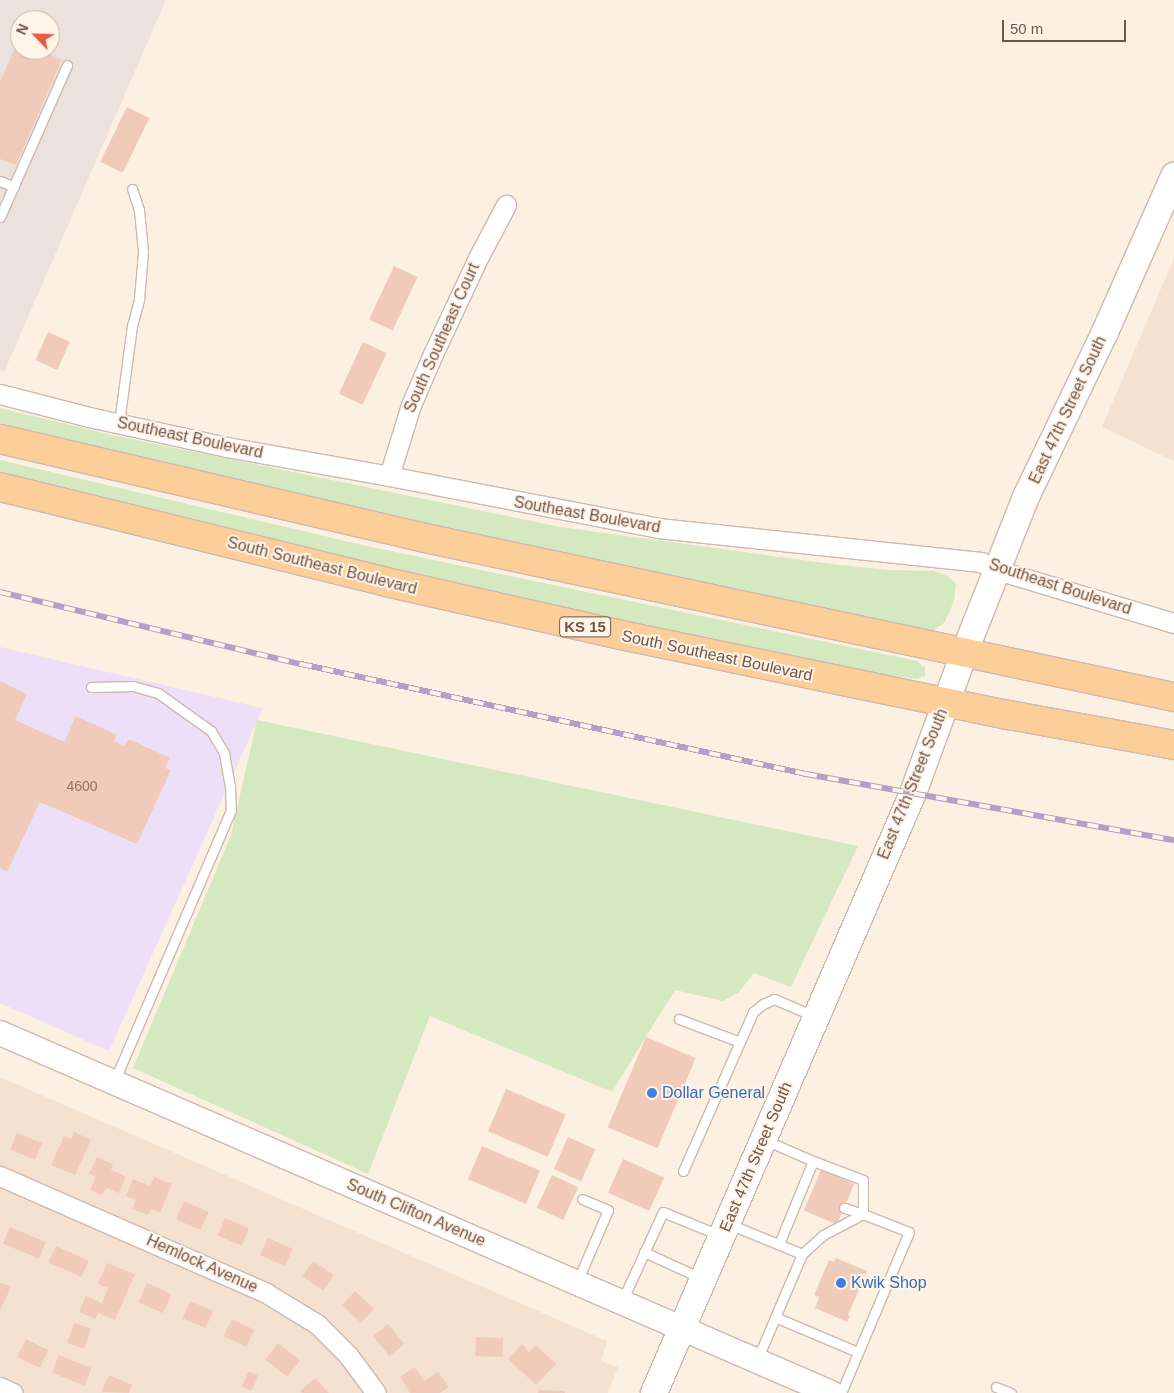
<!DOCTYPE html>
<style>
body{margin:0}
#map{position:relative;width:1174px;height:1393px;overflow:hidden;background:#fcf0e2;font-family:Arial,sans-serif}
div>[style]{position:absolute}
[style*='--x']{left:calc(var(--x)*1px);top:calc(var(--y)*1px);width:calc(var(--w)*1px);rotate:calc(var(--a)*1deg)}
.residential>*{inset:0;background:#f4e1d0}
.industrial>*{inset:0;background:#ebe2dd}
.education>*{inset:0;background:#eddff8}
.green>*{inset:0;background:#d5e9c0}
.building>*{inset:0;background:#f1cbb9;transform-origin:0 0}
.roads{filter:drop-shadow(1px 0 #cfb8ac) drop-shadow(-1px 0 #cfb8ac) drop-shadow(0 1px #cfb8ac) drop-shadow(0 -1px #cfb8ac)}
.service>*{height:9px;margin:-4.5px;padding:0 4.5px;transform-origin:4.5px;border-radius:4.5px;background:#fff}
.minor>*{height:19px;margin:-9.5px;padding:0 9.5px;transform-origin:9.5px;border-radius:9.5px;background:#fff}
.tertiary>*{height:24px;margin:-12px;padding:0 12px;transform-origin:12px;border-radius:12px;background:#fff}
.secondary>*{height:26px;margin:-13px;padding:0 13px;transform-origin:13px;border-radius:13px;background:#fff}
.primary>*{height:28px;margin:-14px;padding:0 14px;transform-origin:14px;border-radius:14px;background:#fbce9a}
.rail>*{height:5.5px;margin-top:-2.75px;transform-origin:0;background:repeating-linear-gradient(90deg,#fff4e8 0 11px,#b1a1c5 0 22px);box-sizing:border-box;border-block:1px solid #b1a1c5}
.dots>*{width:14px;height:14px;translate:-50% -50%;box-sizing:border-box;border:2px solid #fff4e8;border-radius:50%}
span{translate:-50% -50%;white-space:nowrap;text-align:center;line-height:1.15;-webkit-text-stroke:4px #fff4e8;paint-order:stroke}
.number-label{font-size:14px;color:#927264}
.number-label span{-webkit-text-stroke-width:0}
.shield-label span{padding:1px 4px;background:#fff4e8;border:1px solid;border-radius:4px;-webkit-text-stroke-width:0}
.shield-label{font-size:15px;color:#735448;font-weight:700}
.street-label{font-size:16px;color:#735448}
.shop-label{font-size:16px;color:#366cbe}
.left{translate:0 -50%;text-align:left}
.north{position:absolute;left:10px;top:10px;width:50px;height:50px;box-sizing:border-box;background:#fff4e8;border:1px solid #c7b4a8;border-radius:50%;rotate:294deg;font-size:14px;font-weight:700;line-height:20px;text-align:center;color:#735448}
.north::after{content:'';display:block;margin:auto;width:18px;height:22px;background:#e75c46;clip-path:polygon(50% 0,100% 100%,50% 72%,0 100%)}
.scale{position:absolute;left:1002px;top:20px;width:124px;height:22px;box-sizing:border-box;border:2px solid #735448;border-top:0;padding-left:6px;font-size:15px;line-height:18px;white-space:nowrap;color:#735448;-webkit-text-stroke:4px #fff4e8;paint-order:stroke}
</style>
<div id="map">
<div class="residential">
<i style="clip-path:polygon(1174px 258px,1174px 461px,1102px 427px)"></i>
<i style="clip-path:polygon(0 1077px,607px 1341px,601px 1361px,618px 1367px,608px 1393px,0 1393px)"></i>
</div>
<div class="industrial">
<i style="clip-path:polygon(evenodd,0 0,166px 0,4px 372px,0 371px,0 0,20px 20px,50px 20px,50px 50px,20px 50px,20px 20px)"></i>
</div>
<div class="education">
<i style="clip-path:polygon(0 647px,263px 708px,109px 1051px,0 1003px)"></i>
</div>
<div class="green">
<i style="clip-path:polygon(0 408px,112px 435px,561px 527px,839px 565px,891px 570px,933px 571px,946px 575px,956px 583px,954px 601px,945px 622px,933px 631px,805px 608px,592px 563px,0 429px)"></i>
<i style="clip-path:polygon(0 460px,367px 546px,917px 661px,925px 668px,925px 676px,917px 679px,886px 675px,389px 571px,0 478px)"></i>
<i style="clip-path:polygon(257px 720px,858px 846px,791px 987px,754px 973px,739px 992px,723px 1001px,675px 990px,612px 1092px,430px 1016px,368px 1174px,133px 1068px,231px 835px)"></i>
</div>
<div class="building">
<i style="clip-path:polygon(18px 41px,20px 42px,20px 50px,39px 50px,62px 60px,16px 165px,0 159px,0 82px)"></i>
<i style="left:127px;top:107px;width:25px;height:61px;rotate:26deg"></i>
<i style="left:394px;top:266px;width:26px;height:59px;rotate:25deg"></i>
<i style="left:48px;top:332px;width:24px;height:31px;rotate:24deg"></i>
<i style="left:363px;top:342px;width:26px;height:57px;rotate:25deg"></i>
<i style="clip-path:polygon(0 681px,27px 694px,15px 720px,64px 742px,76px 716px,117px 735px,114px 741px,124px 746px,129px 739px,170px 758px,165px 768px,171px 770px,137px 844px,40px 802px,7px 872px,0 868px)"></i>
<i style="left:646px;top:1037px;width:54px;height:98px;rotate:23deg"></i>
<i style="left:506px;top:1089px;width:65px;height:46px;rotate:23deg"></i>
<i style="clip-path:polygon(74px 1132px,91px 1140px,75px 1175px,51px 1165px,64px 1136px,71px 1139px)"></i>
<i style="left:17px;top:1133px;width:27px;height:18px;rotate:22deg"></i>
<i style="left:568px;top:1137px;width:30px;height:35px;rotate:24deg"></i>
<i style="left:482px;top:1146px;width:63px;height:36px;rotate:23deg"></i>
<i style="clip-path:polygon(97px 1157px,113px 1164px,111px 1170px,126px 1177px,119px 1193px,106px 1188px,102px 1195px,90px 1190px,96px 1177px,89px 1174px)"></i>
<i style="left:623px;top:1159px;width:45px;height:37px;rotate:24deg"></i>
<i style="left:821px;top:1170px;width:36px;height:44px;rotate:23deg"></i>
<i style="left:552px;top:1175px;width:29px;height:36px;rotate:25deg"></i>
<i style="clip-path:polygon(154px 1177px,172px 1184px,160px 1213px,151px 1209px,148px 1215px,132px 1209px,136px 1200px,126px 1196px,133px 1179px,150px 1186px)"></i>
<i style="left:184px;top:1201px;width:27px;height:20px;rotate:24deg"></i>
<i style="left:225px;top:1218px;width:26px;height:19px;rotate:23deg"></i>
<i style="left:10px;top:1227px;width:39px;height:18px;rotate:23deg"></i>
<i style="left:268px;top:1238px;width:27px;height:19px;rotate:24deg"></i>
<i style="left:56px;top:1246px;width:36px;height:18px;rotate:24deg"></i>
<i style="clip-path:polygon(836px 1258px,867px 1271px,848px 1315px,850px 1316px,847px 1322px,815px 1308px,819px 1297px,814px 1295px,829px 1260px,834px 1262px)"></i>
<i style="left:313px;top:1261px;width:25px;height:19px;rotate:34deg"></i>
<i style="clip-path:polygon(107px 1263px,135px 1274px,115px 1320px,98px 1313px,95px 1319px,79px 1312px,86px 1296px,102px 1303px,108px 1288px,98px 1284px)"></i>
<i style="clip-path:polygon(0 1282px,11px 1287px,0 1311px)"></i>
<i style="left:147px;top:1283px;width:27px;height:21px;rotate:24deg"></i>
<i style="left:355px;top:1291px;width:26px;height:19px;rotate:43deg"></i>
<i style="left:190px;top:1301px;width:25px;height:19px;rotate:23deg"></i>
<i style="left:232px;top:1319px;width:25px;height:19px;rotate:26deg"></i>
<i style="left:74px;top:1323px;width:18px;height:21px;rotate:19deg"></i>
<i style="left:388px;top:1324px;width:26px;height:19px;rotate:51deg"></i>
<i style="left:476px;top:1337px;width:27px;height:19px;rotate:2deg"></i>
<i style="left:26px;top:1339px;width:25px;height:20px;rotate:26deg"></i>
<i style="left:278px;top:1343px;width:28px;height:21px;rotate:38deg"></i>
<i style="clip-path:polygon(522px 1344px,529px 1352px,536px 1345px,556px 1364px,536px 1385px,508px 1359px)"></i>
<i style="left:59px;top:1355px;width:35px;height:19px;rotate:22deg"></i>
<i style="clip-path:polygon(415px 1367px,424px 1381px,438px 1372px,449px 1387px,440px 1393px,410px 1393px,400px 1377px)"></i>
<i style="left:249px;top:1371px;width:11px;height:17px;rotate:27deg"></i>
<i style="clip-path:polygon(109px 1375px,132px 1385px,129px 1393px,101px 1392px)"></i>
<i style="clip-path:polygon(315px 1378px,329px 1393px,302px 1393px,300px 1391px)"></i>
<i style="clip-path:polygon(538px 1390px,565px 1391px,565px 1393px,538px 1393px)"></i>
</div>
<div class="roads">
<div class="service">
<i style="--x:0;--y:181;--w:15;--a:23"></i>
<i style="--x:0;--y:217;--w:166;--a:-66.2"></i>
<i style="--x:119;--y:423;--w:98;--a:-82.4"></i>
<i style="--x:132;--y:326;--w:28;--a:-75"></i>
<i style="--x:139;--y:299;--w:47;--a:-85.1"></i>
<i style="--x:143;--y:252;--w:42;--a:-95.4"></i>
<i style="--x:139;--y:210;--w:22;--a:-108"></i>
<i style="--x:91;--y:687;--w:42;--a:-1.4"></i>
<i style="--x:133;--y:686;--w:26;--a:16"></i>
<i style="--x:158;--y:693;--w:14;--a:36"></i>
<i style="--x:169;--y:701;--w:52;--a:35.5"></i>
<i style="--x:211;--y:731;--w:26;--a:59"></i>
<i style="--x:224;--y:753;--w:34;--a:80"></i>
<i style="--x:230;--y:786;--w:24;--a:88"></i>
<i style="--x:231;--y:810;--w:296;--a:113.3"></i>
<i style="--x:679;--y:1019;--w:65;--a:20.7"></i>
<i style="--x:765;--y:1140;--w:52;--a:23.6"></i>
<i style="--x:813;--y:1161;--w:90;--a:112.3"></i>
<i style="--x:813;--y:1161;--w:53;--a:20.8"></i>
<i style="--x:863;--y:1180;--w:34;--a:90"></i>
<i style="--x:863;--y:1214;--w:20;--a:-162"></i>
<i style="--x:683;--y:1171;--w:174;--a:-66.2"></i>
<i style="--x:753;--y:1012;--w:13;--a:-39"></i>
<i style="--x:763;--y:1004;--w:12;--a:-24"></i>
<i style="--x:774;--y:999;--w:43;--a:23"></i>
<i style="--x:729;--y:1224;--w:79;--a:22.3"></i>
<i style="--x:802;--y:1254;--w:115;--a:113"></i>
<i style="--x:644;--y:1252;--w:63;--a:24.5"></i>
<i style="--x:802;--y:1254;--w:28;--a:-42"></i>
<i style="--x:823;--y:1235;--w:45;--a:-27.7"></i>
<i style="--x:863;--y:1214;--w:49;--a:21.4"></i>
<i style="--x:909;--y:1232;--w:175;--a:112.9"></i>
<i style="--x:577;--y:1282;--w:78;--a:-66.7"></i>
<i style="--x:608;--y:1210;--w:28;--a:-157"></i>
<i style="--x:622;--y:1301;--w:98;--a:-65.3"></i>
<i style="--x:663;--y:1212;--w:61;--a:22.3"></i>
<i style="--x:775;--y:1317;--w:90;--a:22.9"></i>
<i style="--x:996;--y:1387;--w:16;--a:22"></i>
</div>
<div class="minor">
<i style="--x:0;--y:394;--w:92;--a:14.5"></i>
<i style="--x:89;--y:417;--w:141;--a:12.3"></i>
<i style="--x:227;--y:447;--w:165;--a:10.1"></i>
<i style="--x:389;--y:476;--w:274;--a:10.9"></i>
<i style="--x:658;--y:528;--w:325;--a:6"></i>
<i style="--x:981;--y:562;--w:18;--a:27"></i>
<i style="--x:997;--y:570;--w:185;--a:16.7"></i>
<i style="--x:389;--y:476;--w:74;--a:-72.8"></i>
<i style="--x:411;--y:405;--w:56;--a:-66.7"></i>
<i style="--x:433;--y:354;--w:108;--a:-64.9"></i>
<i style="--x:479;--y:256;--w:58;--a:-62.1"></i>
<i style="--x:0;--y:1176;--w:291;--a:23.7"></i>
<i style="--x:266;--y:1293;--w:60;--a:31.3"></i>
<i style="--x:317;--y:1324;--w:44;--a:45"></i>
<i style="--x:348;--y:1355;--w:47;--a:53.6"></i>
<i style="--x:0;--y:1387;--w:14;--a:25"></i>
</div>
<div class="tertiary">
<i style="--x:0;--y:1033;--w:906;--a:23.42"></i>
</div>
<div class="secondary">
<i style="--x:654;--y:1393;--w:654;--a:-66.65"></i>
<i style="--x:913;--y:793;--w:151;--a:-69.9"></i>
<i style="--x:965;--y:651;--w:166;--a:-68.4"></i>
<i style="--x:1026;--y:497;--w:183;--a:-64.4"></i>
<i style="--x:1105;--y:332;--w:171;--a:-66.1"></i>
</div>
<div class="primary">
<i style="--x:0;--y:439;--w:436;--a:13.1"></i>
<i style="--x:425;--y:538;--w:766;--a:11.99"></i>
<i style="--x:0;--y:487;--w:398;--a:13.8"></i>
<i style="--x:386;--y:582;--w:241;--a:12.7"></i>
<i style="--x:621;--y:635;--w:396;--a:11.7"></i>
<i style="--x:1009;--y:715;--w:168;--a:10.3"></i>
</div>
</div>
<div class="rail">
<i style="--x:0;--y:592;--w:309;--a:13.5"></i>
<i style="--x:301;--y:664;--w:517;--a:12.29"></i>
<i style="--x:806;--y:774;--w:374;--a:10.2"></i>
</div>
<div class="dots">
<i style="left:652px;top:1093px;background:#3f7fe0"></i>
<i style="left:841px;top:1283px;background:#3f7fe0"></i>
</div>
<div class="number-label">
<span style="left:82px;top:786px">4600</span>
</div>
<div class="shield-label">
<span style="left:585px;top:627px">KS 15</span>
</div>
<div class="street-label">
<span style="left:442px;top:338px;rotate:-66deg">South Southeast Court</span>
<span style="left:1068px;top:410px;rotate:-65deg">East 47th Street South</span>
<span style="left:190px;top:438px;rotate:12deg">Southeast Boulevard</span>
<span style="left:587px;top:515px;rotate:10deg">Southeast Boulevard</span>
<span style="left:322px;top:566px;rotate:14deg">South Southeast Boulevard</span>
<span style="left:1060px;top:587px;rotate:18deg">Southeast Boulevard</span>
<span style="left:717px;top:656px;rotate:12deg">South Southeast Boulevard</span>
<span style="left:913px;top:784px;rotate:-68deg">East 47th Street South</span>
<span style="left:756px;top:1157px;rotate:-67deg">East 47th Street South</span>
<span style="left:416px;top:1213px;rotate:23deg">South Clifton Avenue</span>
<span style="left:202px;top:1264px;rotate:24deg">Hemlock Avenue</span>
</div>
<div class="shop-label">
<span class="left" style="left:662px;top:1093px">Dollar General</span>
<span class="left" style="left:851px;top:1283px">Kwik Shop</span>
</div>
<div class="north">N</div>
<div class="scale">50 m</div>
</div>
